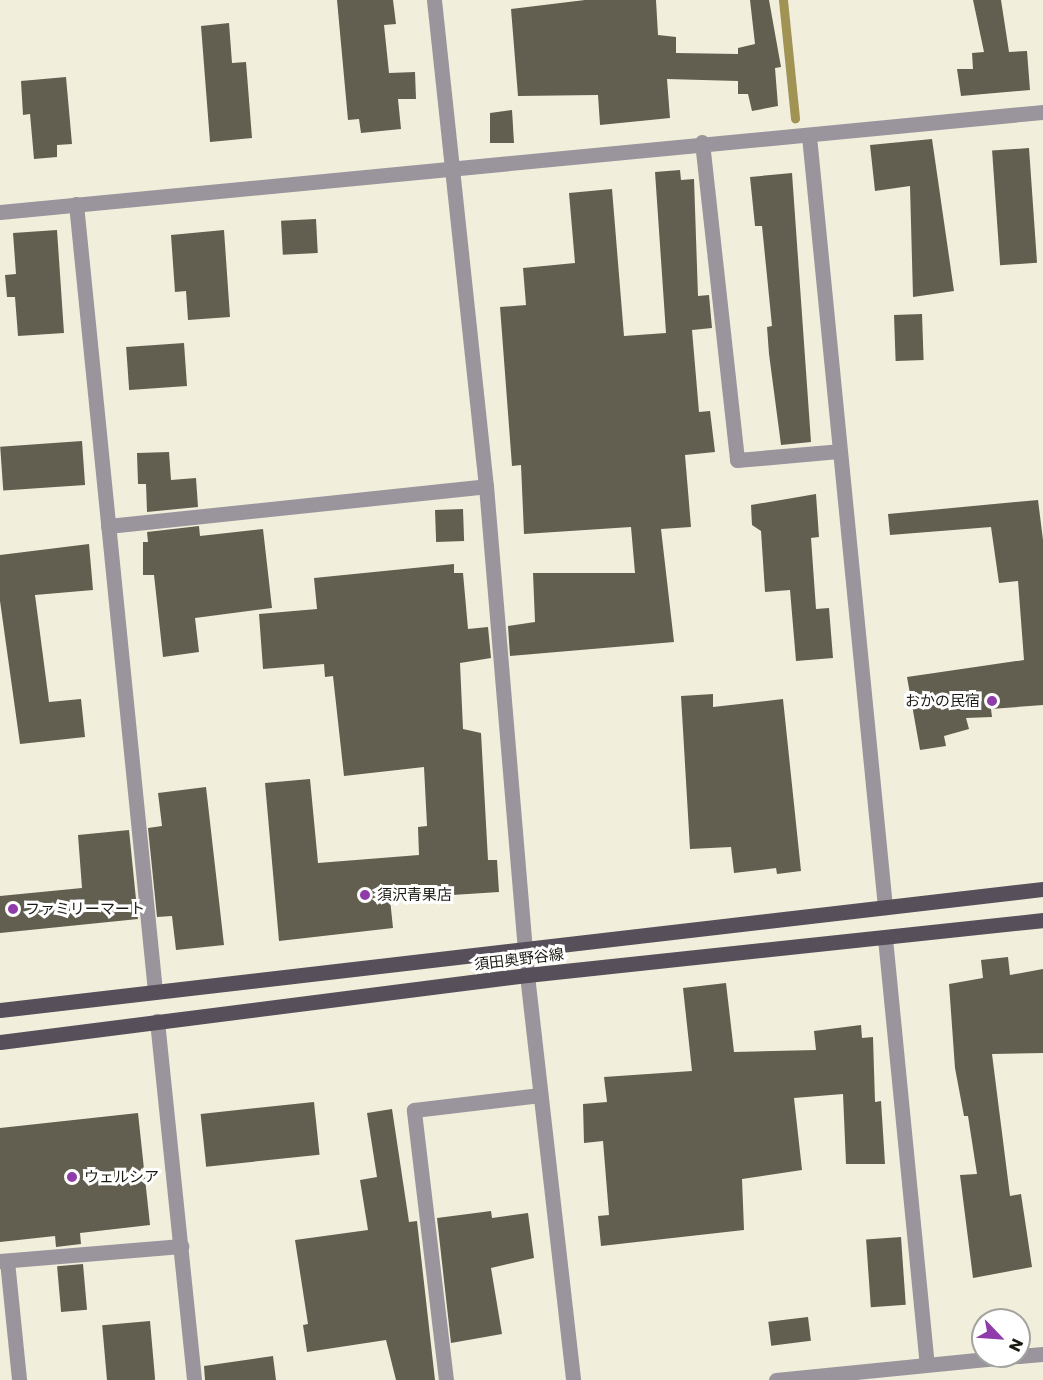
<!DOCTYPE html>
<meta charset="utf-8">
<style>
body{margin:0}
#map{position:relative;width:1043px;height:1380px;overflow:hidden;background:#f1eedc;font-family:Poppins,"Noto Sans JP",sans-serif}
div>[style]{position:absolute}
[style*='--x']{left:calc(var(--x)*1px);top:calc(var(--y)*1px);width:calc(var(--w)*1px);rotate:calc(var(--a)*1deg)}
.stream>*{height:9px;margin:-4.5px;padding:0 4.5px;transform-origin:4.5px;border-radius:4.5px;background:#a09353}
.building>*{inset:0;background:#625f50;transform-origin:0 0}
.minor>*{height:15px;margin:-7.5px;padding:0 7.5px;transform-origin:7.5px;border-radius:7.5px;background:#9a959c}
.major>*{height:15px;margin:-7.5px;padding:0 7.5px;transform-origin:7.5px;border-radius:7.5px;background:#574f59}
.dots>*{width:16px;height:16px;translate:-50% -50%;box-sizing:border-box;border:3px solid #fff;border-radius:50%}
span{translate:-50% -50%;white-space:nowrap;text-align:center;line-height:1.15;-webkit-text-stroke:6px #fff;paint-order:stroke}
.poi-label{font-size:15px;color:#1a1912}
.right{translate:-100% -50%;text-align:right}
.left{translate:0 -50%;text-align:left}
.street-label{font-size:15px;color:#1a1912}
.north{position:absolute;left:971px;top:1308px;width:60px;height:60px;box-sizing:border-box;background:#fff;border:2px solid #a3a3a0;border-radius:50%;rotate:115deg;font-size:16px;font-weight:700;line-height:24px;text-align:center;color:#1a1912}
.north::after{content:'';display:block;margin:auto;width:21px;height:27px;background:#8f3ba9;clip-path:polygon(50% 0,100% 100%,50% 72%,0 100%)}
</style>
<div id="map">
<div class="stream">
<i style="--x:783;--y:0;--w:119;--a:84.2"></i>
</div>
<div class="building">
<i style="clip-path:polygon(337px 0,393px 0,396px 24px,384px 25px,389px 73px,415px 72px,416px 99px,398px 99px,401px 129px,361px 133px,359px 119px,348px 120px)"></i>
<i style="clip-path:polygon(585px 0,656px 0,658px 35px,676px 37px,676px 53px,738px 54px,738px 48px,755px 44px,750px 0,769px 0,781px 67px,775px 68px,778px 106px,752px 111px,748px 94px,738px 94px,738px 81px,667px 79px,670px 118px,600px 125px,598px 95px,518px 96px,511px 9px)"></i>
<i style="clip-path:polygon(973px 0,1001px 0,1009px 52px,1027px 51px,1030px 90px,961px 96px,957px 69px,973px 69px,972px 53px,984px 52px)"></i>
<i style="clip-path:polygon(229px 23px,232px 63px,246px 62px,252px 138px,210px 142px,201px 26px)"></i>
<i style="clip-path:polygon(66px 77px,72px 144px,57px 145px,57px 157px,34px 159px,30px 114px,23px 115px,21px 81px)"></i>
<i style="clip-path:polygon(512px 110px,514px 143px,490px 143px,490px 113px)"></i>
<i style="clip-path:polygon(932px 139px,954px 291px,913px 297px,910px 186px,875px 191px,870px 145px)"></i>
<i style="left:1029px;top:148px;width:115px;height:37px;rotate:86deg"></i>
<i style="clip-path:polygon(680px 170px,681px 180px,694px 179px,698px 296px,709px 295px,712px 328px,692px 330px,699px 412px,710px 411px,715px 452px,685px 455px,691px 527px,661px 529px,674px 642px,510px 656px,508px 626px,535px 622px,533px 573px,635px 573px,631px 527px,524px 534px,521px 465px,512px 466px,500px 307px,526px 305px,523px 268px,575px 263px,569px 193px,612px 189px,624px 336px,666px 333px,655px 172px)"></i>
<i style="clip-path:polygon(792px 173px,811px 442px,781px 445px,769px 354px,767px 327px,772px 326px,762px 226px,755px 226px,750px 177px)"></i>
<i style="left:316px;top:219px;width:34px;height:35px;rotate:87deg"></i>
<i style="clip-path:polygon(57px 230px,64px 333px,18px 336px,15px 297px,7px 297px,5px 275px,16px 274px,13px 233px)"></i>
<i style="clip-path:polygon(224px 230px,230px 317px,188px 320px,186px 291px,175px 292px,171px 235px)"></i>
<i style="left:922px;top:314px;width:46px;height:28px;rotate:88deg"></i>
<i style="left:184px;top:343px;width:43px;height:58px;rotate:86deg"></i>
<i style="left:82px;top:441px;width:44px;height:82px;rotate:86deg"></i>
<i style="clip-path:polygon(169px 452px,171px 480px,196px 478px,198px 507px,147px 512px,146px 484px,138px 484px,137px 453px)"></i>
<i style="clip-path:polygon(816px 494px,819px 537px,811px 538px,816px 609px,829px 608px,833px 658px,796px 661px,790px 590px,765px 592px,761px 531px,752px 525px,751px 505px)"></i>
<i style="clip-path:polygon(1038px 500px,1043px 540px,1043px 705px,991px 709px,992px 717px,966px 718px,969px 729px,944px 736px,946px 746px,920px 750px,907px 677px,1024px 660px,1018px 581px,999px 583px,991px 527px,890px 535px,888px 514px)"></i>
<i style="left:463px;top:509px;width:32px;height:28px;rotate:88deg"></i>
<i style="clip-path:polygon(199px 526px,200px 536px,263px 529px,272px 608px,195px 618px,199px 652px,163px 657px,154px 575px,143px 575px,143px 542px,148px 542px,147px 532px)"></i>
<i style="clip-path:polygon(89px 544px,93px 590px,35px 595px,49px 702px,81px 699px,85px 737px,20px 744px,0 601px,0 555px)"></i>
<i style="clip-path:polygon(454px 564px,454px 573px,463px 573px,468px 629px,488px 627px,491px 658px,460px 663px,463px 729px,481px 733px,488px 860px,497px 860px,499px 892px,390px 899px,393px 928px,279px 941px,265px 783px,310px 779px,318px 863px,419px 855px,418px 827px,427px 826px,424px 767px,344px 776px,333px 676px,325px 677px,324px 664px,263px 669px,259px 614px,317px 609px,314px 578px)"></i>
<i style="clip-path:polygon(713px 694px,713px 707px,783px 699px,801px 871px,777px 874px,776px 868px,734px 873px,731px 847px,690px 849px,681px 696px)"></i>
<i style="clip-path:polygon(206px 787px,224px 945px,176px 950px,172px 916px,157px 917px,148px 828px,162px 826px,158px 793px)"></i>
<i style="clip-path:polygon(129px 830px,138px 919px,0 933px,0 896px,82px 888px,78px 835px)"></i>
<i style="clip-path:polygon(1008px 957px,1010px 975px,1043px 969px,1043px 1053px,992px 1054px,1010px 1196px,1021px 1194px,1032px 1267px,973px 1278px,960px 1175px,977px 1174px,968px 1116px,964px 1116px,955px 1068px,949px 984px,983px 978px,981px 960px)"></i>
<i style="clip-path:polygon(726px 983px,734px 1052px,816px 1050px,814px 1031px,861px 1025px,862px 1038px,873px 1037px,875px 1102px,881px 1101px,885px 1164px,846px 1164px,843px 1094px,794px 1098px,802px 1170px,742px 1179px,744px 1230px,601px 1246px,598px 1216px,609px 1215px,603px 1141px,584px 1143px,583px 1104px,607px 1102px,604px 1077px,692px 1071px,683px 988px)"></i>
<i style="left:314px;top:1102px;width:53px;height:114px;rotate:84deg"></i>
<i style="clip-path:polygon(392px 1109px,409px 1222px,417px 1221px,435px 1380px,396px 1380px,386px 1340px,307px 1352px,303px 1325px,308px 1324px,295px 1240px,368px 1230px,360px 1180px,377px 1177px,367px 1113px)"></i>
<i style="clip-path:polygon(138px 1113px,150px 1225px,80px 1233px,81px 1244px,56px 1247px,55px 1236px,0 1242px,0 1128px)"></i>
<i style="clip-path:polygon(491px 1211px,492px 1218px,528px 1213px,534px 1258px,491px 1268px,502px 1334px,451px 1343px,437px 1218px)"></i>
<i style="left:901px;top:1237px;width:68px;height:35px;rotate:86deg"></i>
<i style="left:83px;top:1264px;width:46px;height:26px;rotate:85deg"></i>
<i style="left:808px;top:1317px;width:24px;height:40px;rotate:83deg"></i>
<i style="left:150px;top:1321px;width:59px;height:48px;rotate:85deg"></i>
<i style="clip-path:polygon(273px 1356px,276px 1380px,205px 1380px,204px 1366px)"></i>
</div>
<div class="minor">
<i style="--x:434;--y:0;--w:489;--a:83.9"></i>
<i style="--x:486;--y:486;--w:491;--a:85.2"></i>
<i style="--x:527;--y:975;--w:408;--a:83.5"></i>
<i style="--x:809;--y:136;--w:775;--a:84.37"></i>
<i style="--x:702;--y:142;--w:320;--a:83.7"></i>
<i style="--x:737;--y:460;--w:102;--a:-5"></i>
<i style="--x:76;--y:204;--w:791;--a:84.27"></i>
<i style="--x:0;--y:212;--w:1048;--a:-5.48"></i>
<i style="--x:108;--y:526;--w:380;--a:-6"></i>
<i style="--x:885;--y:938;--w:428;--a:84.4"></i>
<i style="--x:157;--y:1021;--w:361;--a:84.1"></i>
<i style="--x:0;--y:1261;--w:182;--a:-4.7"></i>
<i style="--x:7;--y:1261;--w:120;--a:84.2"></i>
<i style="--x:1019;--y:1356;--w:24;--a:-5"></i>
<i style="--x:446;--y:1380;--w:272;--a:-96.8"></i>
<i style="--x:414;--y:1110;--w:127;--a:-6.8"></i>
<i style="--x:776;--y:1380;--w:242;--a:-5.7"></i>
</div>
<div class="major">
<i style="--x:0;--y:1010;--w:1050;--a:-6.62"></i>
<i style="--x:0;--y:1042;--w:531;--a:-7.25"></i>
<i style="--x:527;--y:975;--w:519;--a:-6.08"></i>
</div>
<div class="dots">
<i style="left:992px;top:701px;background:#8f3ba9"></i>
<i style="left:365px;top:895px;background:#8f3ba9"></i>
<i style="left:13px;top:909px;background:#8f3ba9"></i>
<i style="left:72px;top:1177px;background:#8f3ba9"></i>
</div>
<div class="poi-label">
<span class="right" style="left:980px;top:701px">おかの民宿</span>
<span class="left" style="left:377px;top:895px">須沢青果店</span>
<span class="left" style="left:25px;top:909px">ファミリーマート</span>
<span class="left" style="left:84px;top:1177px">ウェルシア</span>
</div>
<div class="street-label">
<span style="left:519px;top:959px;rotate:-7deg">須田奥野谷線</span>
</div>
<div class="north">N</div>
</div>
